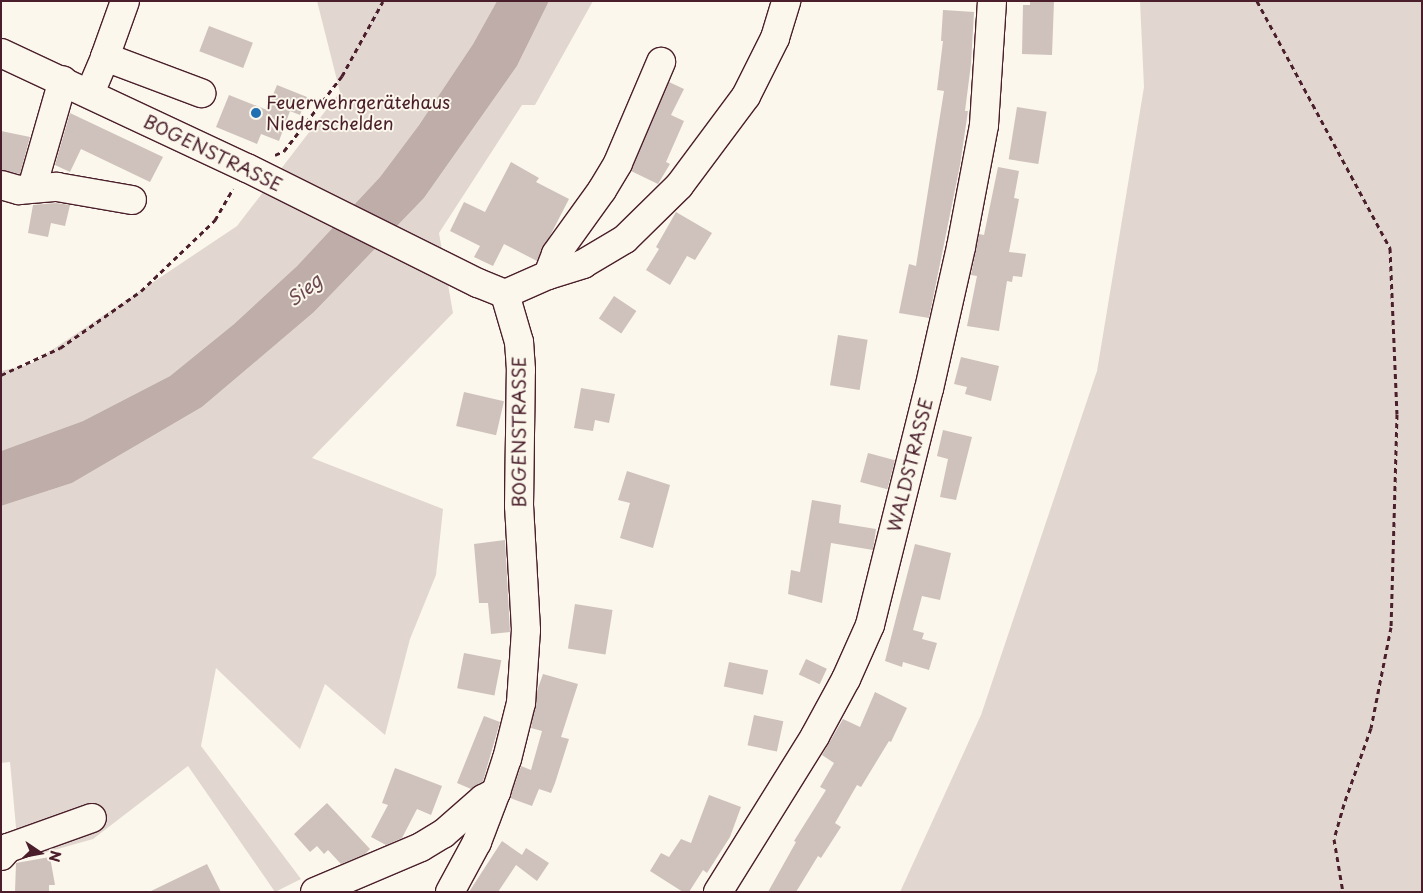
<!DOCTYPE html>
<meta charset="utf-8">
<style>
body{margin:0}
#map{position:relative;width:1423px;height:893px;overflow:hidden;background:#fbf7ec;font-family:"Playpen Sans",sans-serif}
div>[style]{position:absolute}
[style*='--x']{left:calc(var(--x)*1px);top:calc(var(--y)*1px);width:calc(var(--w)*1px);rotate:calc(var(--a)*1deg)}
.green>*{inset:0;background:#e2d7d0}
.water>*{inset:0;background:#bfadaa}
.building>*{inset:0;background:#cfc2bc;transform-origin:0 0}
.path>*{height:3px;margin-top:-1.5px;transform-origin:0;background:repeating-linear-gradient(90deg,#4a1f2b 0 5px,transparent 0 9px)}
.roads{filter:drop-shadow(1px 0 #4a1f2b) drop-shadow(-1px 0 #4a1f2b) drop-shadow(0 1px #4a1f2b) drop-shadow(0 -1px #4a1f2b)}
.minor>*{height:28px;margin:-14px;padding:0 14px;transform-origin:14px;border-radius:14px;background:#fbf7ec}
.dots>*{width:14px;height:14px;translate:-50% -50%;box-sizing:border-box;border:2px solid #fbf7ec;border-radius:50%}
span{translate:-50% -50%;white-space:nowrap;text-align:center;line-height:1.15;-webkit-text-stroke:4px #fbf7ec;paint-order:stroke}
.poi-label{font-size:18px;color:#4a1f2b}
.left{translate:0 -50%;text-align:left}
.street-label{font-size:18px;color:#4a1f2b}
.water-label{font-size:19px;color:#6d4a51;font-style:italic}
.frame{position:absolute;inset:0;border:2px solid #4a1f2b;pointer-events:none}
.north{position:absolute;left:15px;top:828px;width:50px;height:50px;-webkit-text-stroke:4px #fbf7ec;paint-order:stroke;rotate:102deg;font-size:14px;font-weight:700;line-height:20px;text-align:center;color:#4a1f2b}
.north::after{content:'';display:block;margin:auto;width:18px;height:22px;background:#4a1f2b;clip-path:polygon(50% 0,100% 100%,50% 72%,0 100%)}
</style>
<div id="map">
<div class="green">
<i style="clip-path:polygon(317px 1px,497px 1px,473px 44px,419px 125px,380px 177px,297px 266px,234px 324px,170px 376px,83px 421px,1px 451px,1px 371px,31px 364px,237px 226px,340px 92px)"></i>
<i style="clip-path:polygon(549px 1px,593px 1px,535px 105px,522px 105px,439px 233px,453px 313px,312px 458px,443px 509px,436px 575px,410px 639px,385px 735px,325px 684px,300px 749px,216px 668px,201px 746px,301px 879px,275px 892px,188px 766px,93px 839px,19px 860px,10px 762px,1px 763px,1px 506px,72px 483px,202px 407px,314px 312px,424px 198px,517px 66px)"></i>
<i style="clip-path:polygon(1140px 1px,1422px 1px,1422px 892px,900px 892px,981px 715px,1097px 371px,1144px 87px)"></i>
</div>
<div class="water">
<i style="clip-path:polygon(497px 1px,549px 1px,517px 66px,424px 198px,314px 312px,202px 407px,72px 483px,1px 506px,1px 451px,83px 421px,170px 376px,234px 324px,297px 266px,380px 177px,419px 125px,473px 44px)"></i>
</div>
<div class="building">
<i style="clip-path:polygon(1030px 1px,1054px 1px,1052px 55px,1022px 54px,1023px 5px,1030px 5px)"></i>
<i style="clip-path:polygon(943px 10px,974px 12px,971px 64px,965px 111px,968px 111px,960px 165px,929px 318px,899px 313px,909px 264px,916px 266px,944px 91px,937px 90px,943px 41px,941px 41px)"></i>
<i style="left:209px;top:26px;width:47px;height:27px;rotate:21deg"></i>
<i style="clip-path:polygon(669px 82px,684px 89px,671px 115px,684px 121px,666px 162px,670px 164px,658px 184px,631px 171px)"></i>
<i style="clip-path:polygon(277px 85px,307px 97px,300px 115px,290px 111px,279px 141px,261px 134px,257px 144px,216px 127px,229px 95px,267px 110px)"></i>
<i style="left:1017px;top:107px;width:30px;height:53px;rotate:9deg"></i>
<i style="clip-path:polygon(70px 113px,163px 157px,150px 182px,81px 149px,70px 172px,55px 165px)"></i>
<i style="clip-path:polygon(1px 131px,30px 137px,20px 174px,1px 170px)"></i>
<i style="clip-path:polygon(511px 162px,539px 178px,536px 182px,569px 199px,537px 261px,504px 244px,493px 266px,474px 257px,480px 246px,450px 231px,464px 202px,485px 212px)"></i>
<i style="clip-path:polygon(998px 167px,1019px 171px,1014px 198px,1019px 199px,1009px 252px,1026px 254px,1022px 277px,1013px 276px,1012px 282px,1007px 281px,999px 331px,967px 326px,977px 276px,971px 275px,979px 234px,984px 235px)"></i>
<i style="clip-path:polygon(56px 203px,70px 205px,65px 226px,51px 223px,48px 237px,28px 233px,33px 205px)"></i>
<i style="clip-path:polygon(676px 212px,712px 233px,695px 260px,687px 256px,670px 285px,646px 270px,659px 249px,656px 247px)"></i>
<i style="left:614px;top:296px;width:27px;height:27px;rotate:34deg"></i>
<i style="left:838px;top:335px;width:30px;height:51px;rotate:9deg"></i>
<i style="clip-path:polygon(961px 357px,999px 366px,991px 401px,965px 394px,967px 387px,954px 384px)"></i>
<i style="clip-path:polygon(581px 388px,615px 394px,609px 423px,595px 420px,593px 431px,574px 428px)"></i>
<i style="left:464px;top:392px;width:41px;height:35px;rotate:13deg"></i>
<i style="clip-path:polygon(943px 430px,972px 437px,956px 500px,940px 497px,948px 459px,937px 456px)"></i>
<i style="left:868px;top:453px;width:28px;height:30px;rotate:15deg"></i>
<i style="clip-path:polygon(627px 471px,670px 485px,653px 548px,620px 538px,630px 503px,618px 500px)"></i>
<i style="clip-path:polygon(812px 500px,841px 505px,839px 523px,876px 529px,873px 550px,831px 543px,822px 603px,788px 594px,791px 570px,800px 572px)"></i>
<i style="clip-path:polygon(505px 540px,510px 632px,491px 634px,488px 603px,479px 603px,474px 544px)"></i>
<i style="clip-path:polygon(915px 544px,951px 553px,940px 600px,922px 596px,913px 630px,924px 633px,922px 639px,937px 643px,929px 670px,903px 662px,902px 667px,885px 661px)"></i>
<i style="left:575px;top:604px;width:38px;height:45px;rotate:9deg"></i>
<i style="left:464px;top:653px;width:38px;height:36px;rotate:11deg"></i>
<i style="left:806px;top:659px;width:23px;height:17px;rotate:25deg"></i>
<i style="left:729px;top:662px;width:40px;height:25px;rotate:12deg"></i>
<i style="clip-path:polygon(543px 674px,578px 684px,561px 737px,569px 739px,555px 783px,551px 793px,539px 789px,532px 806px,510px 798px,521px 766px,531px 770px,542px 731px,531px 728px,537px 691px)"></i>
<i style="clip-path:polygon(875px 692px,907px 708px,891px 742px,889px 741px,861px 787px,857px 785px,835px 823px,841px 827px,821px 858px,818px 856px,796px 892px,768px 892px,796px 842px,794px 841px,826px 790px,820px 787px,834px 763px,822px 755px,843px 719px,860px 727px)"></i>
<i style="left:754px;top:715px;width:30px;height:31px;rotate:12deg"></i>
<i style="clip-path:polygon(484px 716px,500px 722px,483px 781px,471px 789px,457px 783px)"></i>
<i style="clip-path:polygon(395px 768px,442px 786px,431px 815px,417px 809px,402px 838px,386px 845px,371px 837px,388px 805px,382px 803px)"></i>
<i style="clip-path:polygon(709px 795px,741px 807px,730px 837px,707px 873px,703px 870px,689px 892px,683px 892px,650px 871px,661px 853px,669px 857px,681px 839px,691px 843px)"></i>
<i style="clip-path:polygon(327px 803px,370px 849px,365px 854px,341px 864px,328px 850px,324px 854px,317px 846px,310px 852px,294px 834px)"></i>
<i style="clip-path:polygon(502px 841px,522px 855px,526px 848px,549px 863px,537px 881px,516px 865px,498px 892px,469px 892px)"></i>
<i style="clip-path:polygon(50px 857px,55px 885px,49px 885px,49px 892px,15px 892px,16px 863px)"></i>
<i style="clip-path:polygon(207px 864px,221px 892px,149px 892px)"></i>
</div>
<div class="path">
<i style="--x:1257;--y:1;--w:281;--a:61.7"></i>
<i style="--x:1390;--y:248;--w:166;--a:87.6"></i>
<i style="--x:1397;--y:414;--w:213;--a:91.6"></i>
<i style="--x:1391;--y:627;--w:103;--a:101.2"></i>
<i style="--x:1371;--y:728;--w:81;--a:109.6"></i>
<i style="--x:1344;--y:804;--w:36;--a:106"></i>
<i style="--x:1334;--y:839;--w:54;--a:80.4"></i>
<i style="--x:275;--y:155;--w:10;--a:-24"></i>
<i style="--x:284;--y:151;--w:95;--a:-52.3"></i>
<i style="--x:342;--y:76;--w:85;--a:-61.3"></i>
<i style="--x:1;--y:375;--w:65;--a:-24.6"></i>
<i style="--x:60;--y:348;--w:99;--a:-35.1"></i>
<i style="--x:141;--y:291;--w:103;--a:-43.8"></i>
<i style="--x:215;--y:220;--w:36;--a:-60"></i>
</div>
<div class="roads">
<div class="minor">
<i style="--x:1;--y:53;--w:272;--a:25.1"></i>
<i style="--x:247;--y:168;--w:258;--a:26.5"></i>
<i style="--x:478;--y:283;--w:29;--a:22"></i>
<i style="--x:105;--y:57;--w:59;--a:-70.3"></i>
<i style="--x:90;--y:93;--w:39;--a:-67"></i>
<i style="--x:105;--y:57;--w:103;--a:20.6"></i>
<i style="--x:1;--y:185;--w:19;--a:16"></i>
<i style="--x:19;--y:190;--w:38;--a:-5"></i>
<i style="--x:57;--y:187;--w:76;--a:9.8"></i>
<i style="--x:32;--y:188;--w:112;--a:-74"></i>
<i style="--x:548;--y:275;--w:22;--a:-69"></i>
<i style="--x:556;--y:254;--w:79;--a:-54.3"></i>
<i style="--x:602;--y:190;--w:31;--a:-59"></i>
<i style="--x:618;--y:163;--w:110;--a:-66.9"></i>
<i style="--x:505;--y:294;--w:47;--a:-23.8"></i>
<i style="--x:548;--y:275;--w:37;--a:-17"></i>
<i style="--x:583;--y:264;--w:49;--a:-30.8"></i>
<i style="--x:625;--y:239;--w:76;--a:-44.5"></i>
<i style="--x:679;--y:186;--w:112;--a:-53.3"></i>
<i style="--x:746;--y:96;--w:65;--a:-63.4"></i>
<i style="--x:775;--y:38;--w:39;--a:-73"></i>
<i style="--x:1;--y:856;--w:11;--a:-49"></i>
<i style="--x:8;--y:848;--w:89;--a:-19.7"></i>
<i style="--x:315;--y:892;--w:115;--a:-23"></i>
<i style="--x:421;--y:847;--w:26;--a:-31"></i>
<i style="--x:443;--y:834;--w:53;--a:-41.2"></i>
<i style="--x:483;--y:799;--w:15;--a:-28"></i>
<i style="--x:496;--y:792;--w:35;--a:-72"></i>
<i style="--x:507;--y:759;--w:58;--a:-76"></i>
<i style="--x:521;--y:703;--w:73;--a:-86.1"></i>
<i style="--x:526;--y:630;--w:124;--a:-93.2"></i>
<i style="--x:519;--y:506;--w:136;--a:-89.2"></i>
<i style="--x:521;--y:370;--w:28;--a:-94"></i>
<i style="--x:519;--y:342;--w:50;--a:-106.3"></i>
<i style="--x:450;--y:892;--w:57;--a:-61.6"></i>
<i style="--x:477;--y:842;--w:53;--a:-69.2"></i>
<i style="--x:718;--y:892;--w:184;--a:-58.1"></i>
<i style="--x:815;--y:736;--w:65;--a:-61.5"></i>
<i style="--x:846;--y:679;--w:59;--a:-66"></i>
<i style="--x:870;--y:625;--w:243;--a:-76"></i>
<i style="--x:929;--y:389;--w:146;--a:-77.3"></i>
<i style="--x:961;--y:247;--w:124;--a:-79.3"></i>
<i style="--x:984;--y:125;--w:124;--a:-86.3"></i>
</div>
</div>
<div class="dots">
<i style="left:256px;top:113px;background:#1f6fb2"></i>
</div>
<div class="poi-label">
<span class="left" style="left:266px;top:113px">Feuerwehrgerätehaus<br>Niederschelden</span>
</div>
<div class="street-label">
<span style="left:213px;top:153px;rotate:26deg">BOGENSTRASSE</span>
<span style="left:519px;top:432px;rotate:-90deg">BOGENSTRASSE</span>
<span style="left:910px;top:465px;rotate:-76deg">WALDSTRASSE</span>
</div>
<div class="water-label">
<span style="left:304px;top:290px;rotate:-39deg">Sieg</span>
</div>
<div class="frame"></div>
<div class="north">N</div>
</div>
